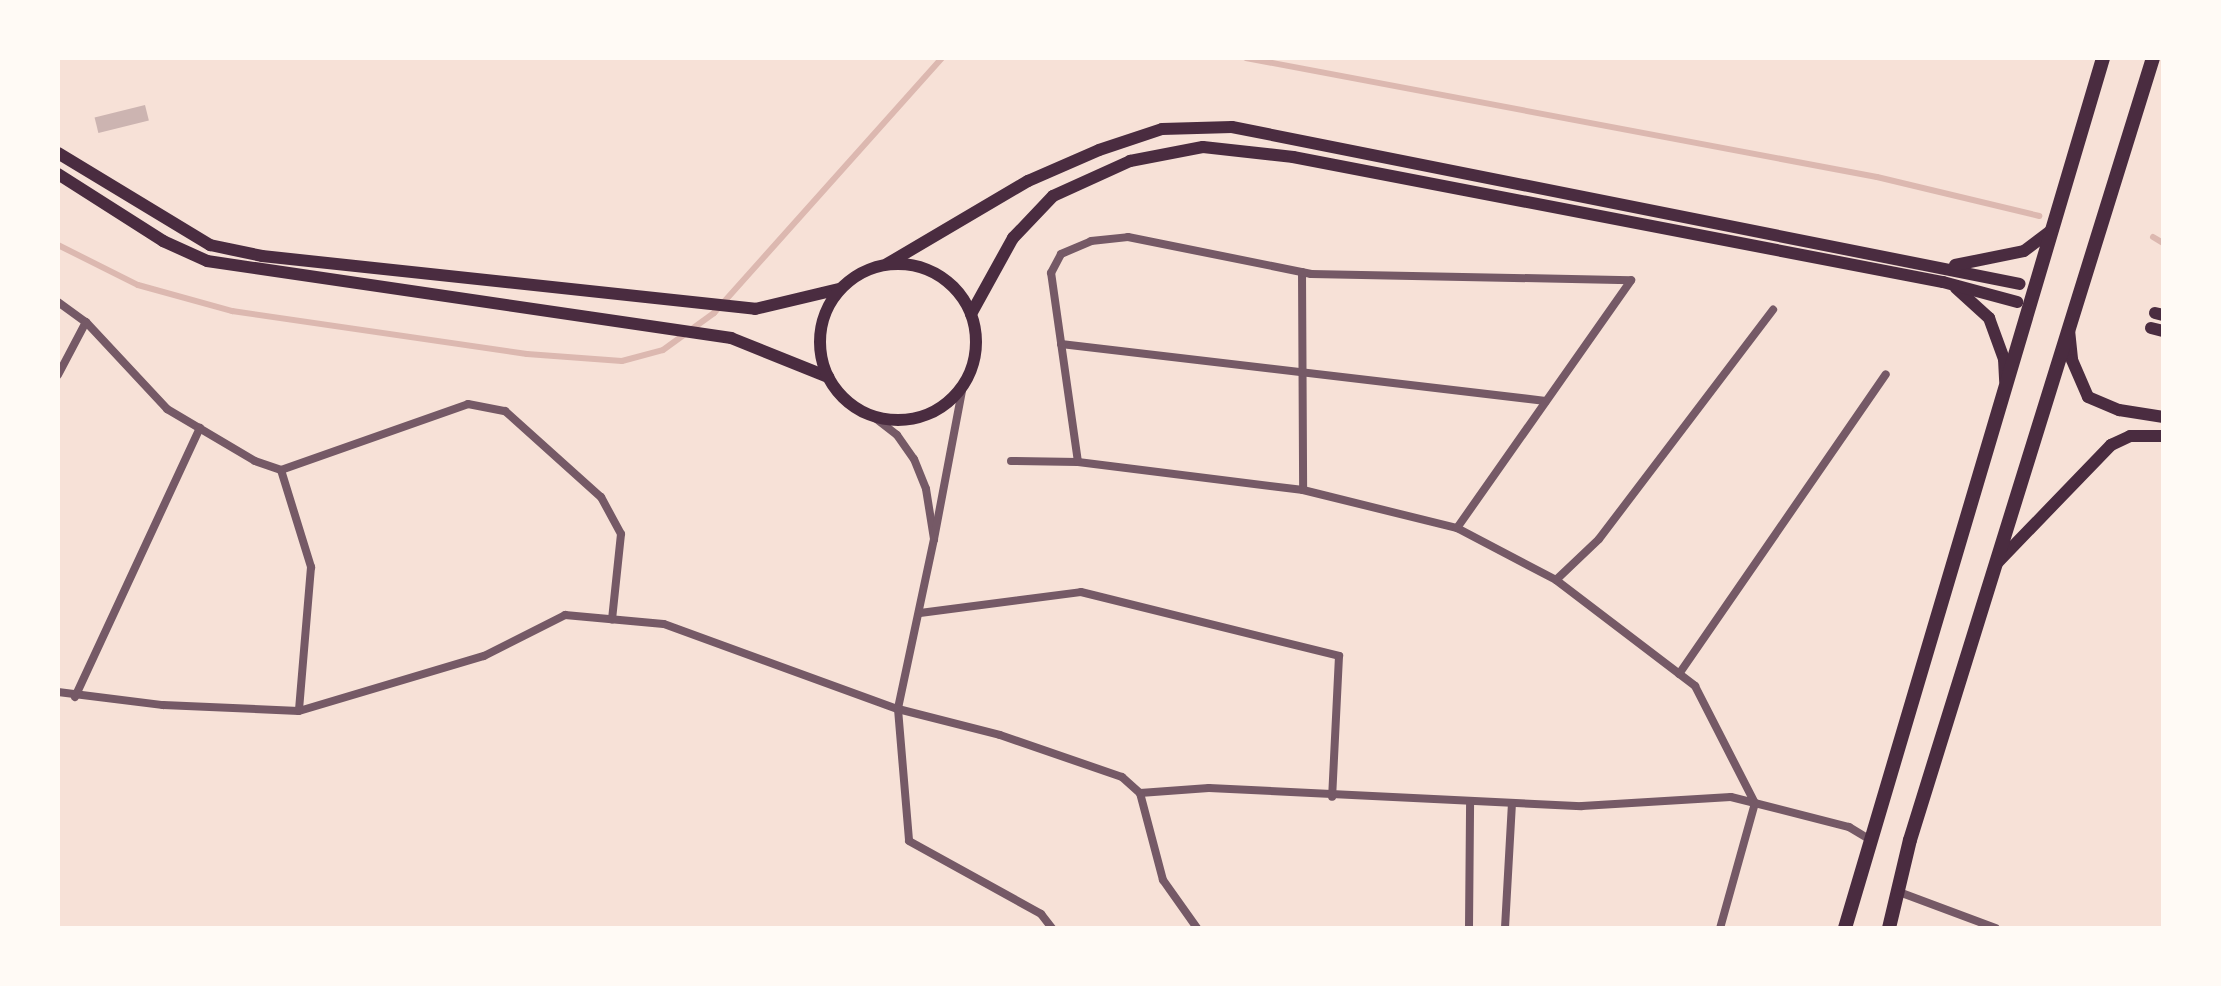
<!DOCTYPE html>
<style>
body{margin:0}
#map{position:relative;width:2221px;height:986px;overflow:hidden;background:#f7e1d7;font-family:Signika,sans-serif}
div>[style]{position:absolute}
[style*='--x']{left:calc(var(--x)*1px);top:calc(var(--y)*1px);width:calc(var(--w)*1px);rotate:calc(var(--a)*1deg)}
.stream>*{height:6px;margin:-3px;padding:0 3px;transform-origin:3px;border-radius:3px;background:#dcb8b0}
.building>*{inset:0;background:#ccb4b1;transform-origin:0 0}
.minor>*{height:8px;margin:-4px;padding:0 4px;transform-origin:4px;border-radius:4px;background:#755966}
.secondary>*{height:12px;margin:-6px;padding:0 6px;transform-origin:6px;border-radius:6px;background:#4a2c40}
.secondary>.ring{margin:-6px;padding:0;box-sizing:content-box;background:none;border:12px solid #4a2c40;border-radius:50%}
.primary>*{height:14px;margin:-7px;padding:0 7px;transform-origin:7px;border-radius:7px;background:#4a2c40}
span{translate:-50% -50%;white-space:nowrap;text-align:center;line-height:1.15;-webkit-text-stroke:8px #fffaf5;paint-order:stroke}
.frame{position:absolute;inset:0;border:60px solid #fffaf5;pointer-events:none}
</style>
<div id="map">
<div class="stream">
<i style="--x:1246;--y:58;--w:642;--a:10.68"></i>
<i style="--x:1877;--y:177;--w:167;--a:13.5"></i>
<i style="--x:2153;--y:237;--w:12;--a:31"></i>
<i style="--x:58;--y:245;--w:89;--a:26.6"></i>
<i style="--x:138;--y:285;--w:98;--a:15.5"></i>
<i style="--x:232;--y:311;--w:298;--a:8.3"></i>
<i style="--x:527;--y:354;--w:95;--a:4.2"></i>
<i style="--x:622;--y:361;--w:42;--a:-15"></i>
<i style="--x:663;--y:350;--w:63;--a:-36"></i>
<i style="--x:714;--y:313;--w:342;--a:-48.2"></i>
</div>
<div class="building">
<i style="left:145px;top:105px;width:16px;height:52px;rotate:76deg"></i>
</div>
<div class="minor">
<i style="--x:1302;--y:272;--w:218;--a:89.7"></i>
<i style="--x:58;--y:302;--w:34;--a:36"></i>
<i style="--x:86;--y:322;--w:119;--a:47"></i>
<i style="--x:167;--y:409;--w:102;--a:30.6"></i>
<i style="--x:255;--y:461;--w:28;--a:19"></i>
<i style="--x:281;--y:470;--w:102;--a:72.8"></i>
<i style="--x:311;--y:567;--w:144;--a:94.8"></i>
<i style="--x:1061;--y:344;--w:488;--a:6.7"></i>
<i style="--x:58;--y:375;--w:60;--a:-62.2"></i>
<i style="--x:874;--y:417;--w:29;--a:38"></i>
<i style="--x:897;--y:435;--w:29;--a:55"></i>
<i style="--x:914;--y:459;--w:32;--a:68"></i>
<i style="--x:926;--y:489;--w:51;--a:80.9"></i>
<i style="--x:934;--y:539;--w:156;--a:-79.3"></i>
<i style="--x:1011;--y:461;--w:67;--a:0.9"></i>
<i style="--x:1078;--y:462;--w:227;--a:7.1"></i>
<i style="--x:1303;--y:490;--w:159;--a:13.9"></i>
<i style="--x:1457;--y:528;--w:112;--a:27.7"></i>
<i style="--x:1556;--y:580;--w:175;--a:37.3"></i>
<i style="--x:1695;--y:686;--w:131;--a:62.9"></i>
<i style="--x:1755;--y:803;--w:130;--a:105.6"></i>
<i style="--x:1078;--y:462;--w:191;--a:-98.1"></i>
<i style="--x:1051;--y:273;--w:21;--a:-62"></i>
<i style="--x:1061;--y:254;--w:33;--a:-23"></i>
<i style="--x:1091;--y:241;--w:37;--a:-6"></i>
<i style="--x:1128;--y:237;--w:187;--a:11.4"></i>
<i style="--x:1311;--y:274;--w:320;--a:1.1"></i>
<i style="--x:281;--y:470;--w:198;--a:-19.4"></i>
<i style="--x:468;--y:404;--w:38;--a:11"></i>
<i style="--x:505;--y:411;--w:129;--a:41.9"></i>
<i style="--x:601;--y:497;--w:42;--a:61.6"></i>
<i style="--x:621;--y:534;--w:86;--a:96"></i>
<i style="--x:1457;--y:528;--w:303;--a:-54.9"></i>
<i style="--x:934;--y:539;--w:174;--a:102"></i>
<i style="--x:898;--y:709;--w:132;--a:85.2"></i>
<i style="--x:909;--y:841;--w:151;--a:28.9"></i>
<i style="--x:1041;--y:914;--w:18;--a:52"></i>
<i style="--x:1556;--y:580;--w:59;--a:-43.6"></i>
<i style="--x:1599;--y:539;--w:288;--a:-52.8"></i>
<i style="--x:920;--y:613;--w:162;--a:-7.4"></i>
<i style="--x:1081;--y:592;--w:266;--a:13.9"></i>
<i style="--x:1339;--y:656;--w:141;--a:92.8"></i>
<i style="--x:1679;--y:674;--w:364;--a:-55.4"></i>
<i style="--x:58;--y:692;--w:106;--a:7.1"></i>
<i style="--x:163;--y:705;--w:136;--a:2.5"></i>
<i style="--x:299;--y:711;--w:193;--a:-16.6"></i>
<i style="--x:484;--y:656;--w:91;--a:-26.8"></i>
<i style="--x:565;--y:615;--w:99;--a:5.2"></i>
<i style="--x:664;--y:624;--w:249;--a:20"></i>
<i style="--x:898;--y:709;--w:105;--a:14.3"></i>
<i style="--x:1000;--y:735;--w:129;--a:19"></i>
<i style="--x:1122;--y:777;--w:24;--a:42"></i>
<i style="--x:1140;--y:793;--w:69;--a:-4.1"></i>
<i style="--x:1209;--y:788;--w:373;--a:2.8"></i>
<i style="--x:1582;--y:806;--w:149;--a:-3.5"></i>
<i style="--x:1731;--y:797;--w:122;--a:14.3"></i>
<i style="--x:1849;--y:827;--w:23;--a:31"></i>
<i style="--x:75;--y:697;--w:297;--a:-65.1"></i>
<i style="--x:1140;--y:793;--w:90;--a:75.2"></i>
<i style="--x:1163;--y:880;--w:59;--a:54.7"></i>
<i style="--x:1899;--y:892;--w:103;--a:20.4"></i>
<i style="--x:1469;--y:928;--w:126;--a:-89.5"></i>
<i style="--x:1505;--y:928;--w:125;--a:-86.8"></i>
</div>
<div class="secondary">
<i style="--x:58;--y:153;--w:178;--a:31.2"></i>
<i style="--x:210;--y:245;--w:53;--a:11.9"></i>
<i style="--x:262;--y:256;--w:496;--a:6.1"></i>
<i style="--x:755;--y:309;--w:86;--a:-13.4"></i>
<i style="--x:58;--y:174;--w:125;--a:32.5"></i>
<i style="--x:163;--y:241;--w:48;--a:24.4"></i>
<i style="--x:207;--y:261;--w:530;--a:8.36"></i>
<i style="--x:731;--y:338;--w:105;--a:21.9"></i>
<i style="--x:887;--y:264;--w:164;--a:-30.5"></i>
<i style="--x:1028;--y:181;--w:77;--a:-23.6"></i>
<i style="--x:1099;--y:150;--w:66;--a:-18.4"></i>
<i style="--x:1162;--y:129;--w:70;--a:-1.6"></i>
<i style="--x:1232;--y:127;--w:803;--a:11.27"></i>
<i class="ring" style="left:820px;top:264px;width:144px;height:144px"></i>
<i style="--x:1955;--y:265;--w:70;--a:-11.5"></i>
<i style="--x:2024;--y:251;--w:34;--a:-37"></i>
<i style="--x:1956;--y:288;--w:45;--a:42.3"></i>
<i style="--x:1989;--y:318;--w:44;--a:69.9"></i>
<i style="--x:2004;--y:359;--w:22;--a:87"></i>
<i style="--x:2155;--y:313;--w:8;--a:14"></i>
<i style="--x:971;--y:314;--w:87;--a:-61.1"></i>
<i style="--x:1013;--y:238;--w:58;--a:-46.4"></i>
<i style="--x:1053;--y:196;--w:85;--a:-24.4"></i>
<i style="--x:1130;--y:161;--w:74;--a:-10.9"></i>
<i style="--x:1203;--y:147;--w:91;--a:6.3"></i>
<i style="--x:1293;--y:157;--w:662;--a:10.89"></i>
<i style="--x:1943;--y:282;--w:77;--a:15.1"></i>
<i style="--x:2151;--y:328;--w:12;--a:14"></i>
<i style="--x:2069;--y:330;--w:30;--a:84"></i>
<i style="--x:2072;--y:360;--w:40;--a:66.6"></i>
<i style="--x:2088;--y:397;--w:34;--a:23"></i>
<i style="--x:2119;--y:410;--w:45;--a:9"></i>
<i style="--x:1998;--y:562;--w:163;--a:-46"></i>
<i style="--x:2111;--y:445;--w:21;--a:-25"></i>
<i style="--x:2130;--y:436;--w:33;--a:0"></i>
</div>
<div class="primary">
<i style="--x:1845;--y:928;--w:907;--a:-73.48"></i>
<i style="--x:1889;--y:928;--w:90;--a:-76.6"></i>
<i style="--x:1910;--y:840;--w:819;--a:-72.74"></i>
</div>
<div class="frame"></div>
</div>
